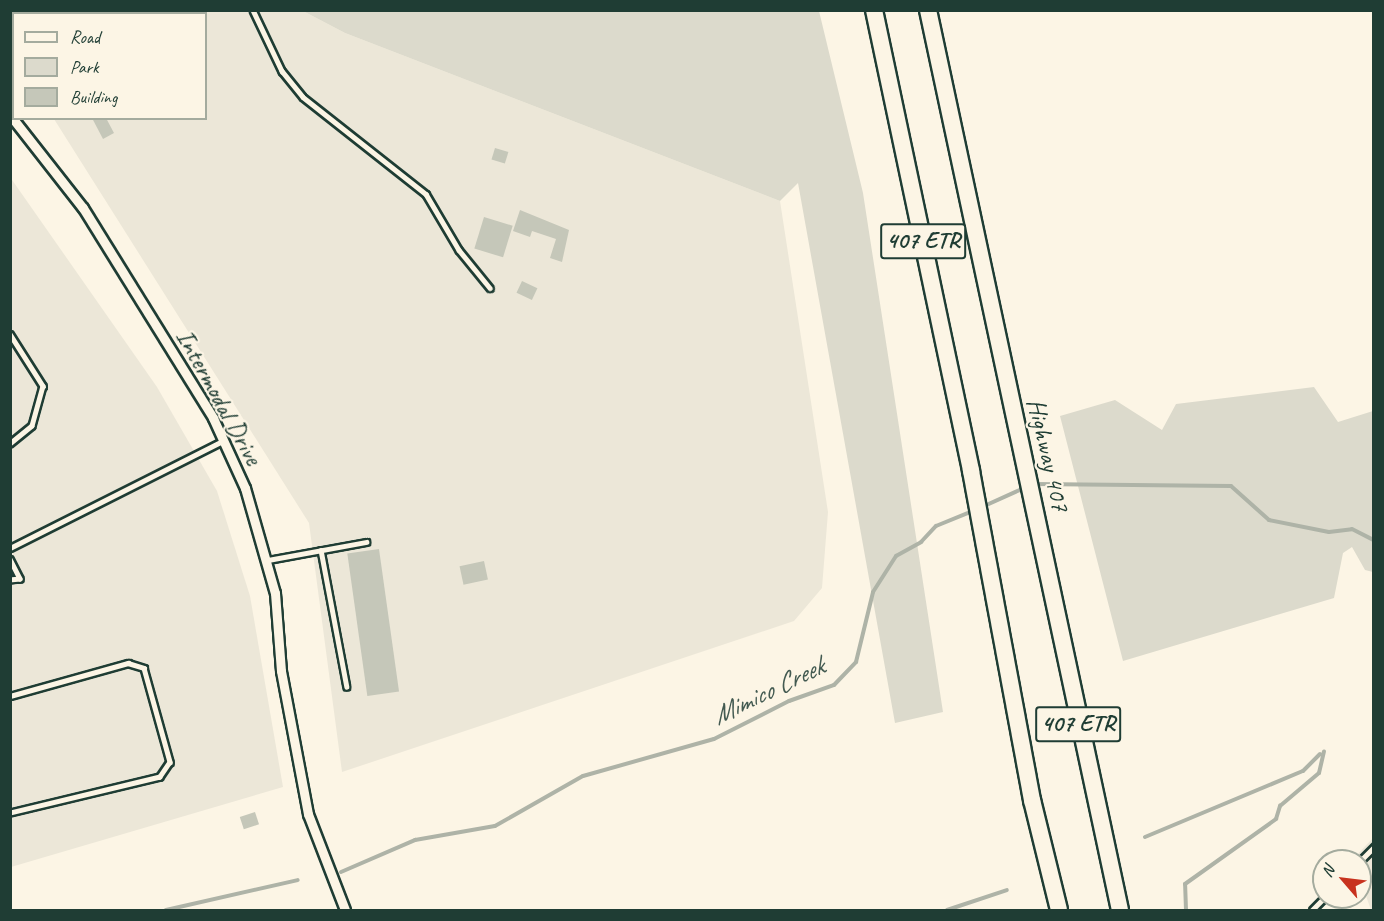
<!DOCTYPE html>
<style>
body{margin:0}
#map{position:relative;width:1384px;height:921px;overflow:hidden;background:#fcf5e5;font-family:Caveat,sans-serif}
div>[style]{position:absolute}
[style*='--x']{left:calc(var(--x)*1px);top:calc(var(--y)*1px);width:calc(var(--w)*1px);rotate:calc(var(--a)*1deg)}
.built>*{inset:0;background:#ece7d8}
.green>*{inset:0;background:#dcdacc}
.stream>*{height:4px;margin:-2px;padding:0 2px;transform-origin:2px;border-radius:2px;background:#aeb3a7}
.building>*{inset:0;background:#c5c7b9;transform-origin:0 0}
.roads{filter:drop-shadow(2px 0 #1f3d34) drop-shadow(-2px 0 #1f3d34) drop-shadow(0 2px #1f3d34) drop-shadow(0 -2px #1f3d34)}
.lane>*{height:4.5px;margin:-2.25px;padding:0 2.25px;transform-origin:2.25px;border-radius:2.25px;background:#fcf5e5}
.street>*{height:9px;margin:-4.5px;padding:0 4.5px;transform-origin:4.5px;border-radius:4.5px;background:#fcf5e5}
.highway>*{height:16px;margin:-8px;padding:0 8px;transform-origin:8px;border-radius:8px;background:#fcf5e5}
span{translate:-50% -50%;white-space:nowrap;text-align:center;line-height:1.15;-webkit-text-stroke:4.5px #fcf5e5;paint-order:stroke}
.shield-label span{padding:2px 4px;background:#fcf5e5;border:2px solid;border-radius:4px;-webkit-text-stroke-width:0}
.shield-label{font-size:24px;color:#1f3d34;font-weight:700}
.street-label{font-size:26px;color:#1f3d34}
.water-label{font-size:27px;color:#435a51;font-style:italic}
.frame{position:absolute;inset:0;border:12px solid #1f3d34;pointer-events:none}
.legend{position:absolute;left:12px;top:12px;width:195px;height:108px;box-sizing:border-box;background:#fcf5e5;border:2px solid #a4ab9e;margin:0;padding:8px 10px;list-style:none;font-size:18px;color:#1f3d34}
.legend li{display:flex;align-items:center;gap:12px;height:30px}
.legend b{width:30px;border:2px solid #a4ab9e}
.north{position:absolute;left:1312px;top:849px;width:60px;height:60px;box-sizing:border-box;background:#fcf5e5;border:2px solid #a4ab9e;border-radius:50%;rotate:298deg;font-size:16px;font-weight:700;line-height:24px;text-align:center;color:#1f3d34}
.north::after{content:'';display:block;margin:auto;width:21px;height:27px;background:#c8321e;clip-path:polygon(50% 0,100% 100%,50% 72%,0 100%)}
</style>
<div id="map">
<div class="built">
<i style="clip-path:polygon(11px 11px,303px 11px,345px 33px,780px 201px,828px 512px,822px 588px,794px 621px,342px 772px,309px 523px,54px 119px,206px 118px,206px 14px,14px 14px,13px 57px)"></i>
<i style="clip-path:polygon(10px 177px,157px 387px,217px 491px,250px 596px,283px 787px,11px 867px)"></i>
<i style="clip-path:polygon(1373px 838px,1373px 910px,1371px 910px,1360px 879px,1360px 861px,1353px 859px)"></i>
</div>
<div class="green">
<i style="clip-path:polygon(303px 11px,819px 11px,863px 193px,943px 712px,895px 723px,798px 183px,780px 201px,345px 33px)"></i>
<i style="clip-path:polygon(1314px 387px,1338px 422px,1373px 411px,1373px 572px,1365px 570px,1352px 547px,1343px 553px,1334px 598px,1123px 661px,1060px 416px,1115px 400px,1162px 430px,1176px 404px)"></i>
</div>
<div class="stream">
<i style="--x:1034;--y:484;--w:197;--a:0.6"></i>
<i style="--x:1231;--y:486;--w:51;--a:41.8"></i>
<i style="--x:1269;--y:520;--w:61;--a:11.3"></i>
<i style="--x:1329;--y:532;--w:23;--a:-7"></i>
<i style="--x:1352;--y:529;--w:25;--a:27"></i>
<i style="--x:982;--y:507;--w:46;--a:-24.3"></i>
<i style="--x:1145;--y:837;--w:171;--a:-22.7"></i>
<i style="--x:1303;--y:771;--w:24;--a:-45"></i>
<i style="--x:341;--y:872;--w:81;--a:-23.4"></i>
<i style="--x:415;--y:840;--w:81;--a:-9.9"></i>
<i style="--x:495;--y:826;--w:101;--a:-29.6"></i>
<i style="--x:583;--y:776;--w:136;--a:-15.8"></i>
<i style="--x:714;--y:739;--w:84;--a:-26.9"></i>
<i style="--x:789;--y:701;--w:48;--a:-19.6"></i>
<i style="--x:834;--y:685;--w:32;--a:-46"></i>
<i style="--x:856;--y:662;--w:72;--a:-76.3"></i>
<i style="--x:873;--y:592;--w:43;--a:-57.4"></i>
<i style="--x:896;--y:556;--w:29;--a:-29"></i>
<i style="--x:921;--y:542;--w:22;--a:-47"></i>
<i style="--x:936;--y:526;--w:42;--a:-22.3"></i>
<i style="--x:166;--y:910;--w:135;--a:-12.8"></i>
<i style="--x:947;--y:910;--w:63;--a:-18.4"></i>
<i style="--x:1186;--y:910;--w:26;--a:-92"></i>
<i style="--x:1185;--y:884;--w:112;--a:-35.5"></i>
<i style="--x:1276;--y:819;--w:14;--a:-73"></i>
<i style="--x:1280;--y:806;--w:51;--a:-40.2"></i>
<i style="--x:1319;--y:773;--w:22;--a:-77"></i>
</div>
<div class="building">
<i style="clip-path:polygon(92px 118px,106px 118px,114px 133px,103px 139px)"></i>
<i style="left:495px;top:148px;width:14px;height:12px;rotate:17deg"></i>
<i style="clip-path:polygon(520px 210px,569px 230px,562px 262px,550px 258px,556px 239px,532px 231px,530px 237px,513px 231px)"></i>
<i style="left:484px;top:217px;width:30px;height:33px;rotate:17deg"></i>
<i style="left:522px;top:281px;width:17px;height:13px;rotate:25deg"></i>
<i style="left:379px;top:549px;width:144px;height:32px;rotate:82deg"></i>
<i style="left:484px;top:561px;width:19px;height:25px;rotate:78deg"></i>
<i style="left:255px;top:812px;width:13px;height:16px;rotate:72deg"></i>
</div>
<div class="roads">
<div class="lane">
<i style="--x:15;--y:10;--w:4;--a:76"></i>
<i style="--x:253;--y:10;--w:68;--a:64.6"></i>
<i style="--x:282;--y:71;--w:33;--a:51"></i>
<i style="--x:303;--y:97;--w:157;--a:38.3"></i>
<i style="--x:426;--y:194;--w:65;--a:59.5"></i>
<i style="--x:459;--y:250;--w:49;--a:50.8"></i>
<i style="--x:10;--y:334;--w:62;--a:57.6"></i>
<i style="--x:43;--y:386;--w:41;--a:105.4"></i>
<i style="--x:32;--y:426;--w:28;--a:141"></i>
<i style="--x:10;--y:548;--w:238;--a:-26.7"></i>
<i style="--x:321;--y:550;--w:139;--a:79.3"></i>
<i style="--x:10;--y:559;--w:22;--a:63"></i>
<i style="--x:20;--y:579;--w:10;--a:174"></i>
<i style="--x:268;--y:560;--w:100;--a:-10.4"></i>
<i style="--x:10;--y:696;--w:123;--a:-15.6"></i>
<i style="--x:128;--y:663;--w:17;--a:17"></i>
<i style="--x:144;--y:668;--w:98;--a:74.5"></i>
<i style="--x:170;--y:762;--w:18;--a:124"></i>
<i style="--x:160;--y:777;--w:154;--a:166.5"></i>
<i style="--x:1360;--y:861;--w:20;--a:-45"></i>
<i style="--x:1312;--y:910;--w:18;--a:-45"></i>
</div>
<div class="street">
<i style="--x:10;--y:115;--w:118;--a:51.9"></i>
<i style="--x:83;--y:208;--w:247;--a:58.2"></i>
<i style="--x:213;--y:418;--w:77;--a:65.4"></i>
<i style="--x:245;--y:488;--w:109;--a:74.1"></i>
<i style="--x:275;--y:593;--w:78;--a:85.6"></i>
<i style="--x:281;--y:671;--w:146;--a:79.3"></i>
<i style="--x:308;--y:814;--w:103;--a:68.9"></i>
</div>
<div class="highway">
<i style="--x:874;--y:10;--w:471;--a:78.1"></i>
<i style="--x:971;--y:471;--w:335;--a:79.5"></i>
<i style="--x:1032;--y:800;--w:113;--a:76.2"></i>
<i style="--x:928;--y:10;--w:920;--a:77.96"></i>
</div>
</div>
<div class="shield-label">
<span style="left:923px;top:241px">407 ETR</span>
<span style="left:1078px;top:724px">407 ETR</span>
</div>
<div class="street-label">
<span style="left:219px;top:397px;rotate:61deg">Intermodal Drive</span>
<span style="left:1048px;top:455px;rotate:77deg">Highway 407</span>
</div>
<div class="water-label">
<span style="left:768px;top:691px;rotate:-26deg">Mimico Creek</span>
</div>
<div class="frame"></div>
<ul class="legend">
<li><b style="height:8px;background:#fcf5e5"></b>Road</li>
<li><b style="height:16px;background:#dcdacc"></b>Park</li>
<li><b style="height:16px;background:#c5c7b9"></b>Building</li>
</ul>
<div class="north">N</div>
</div>
